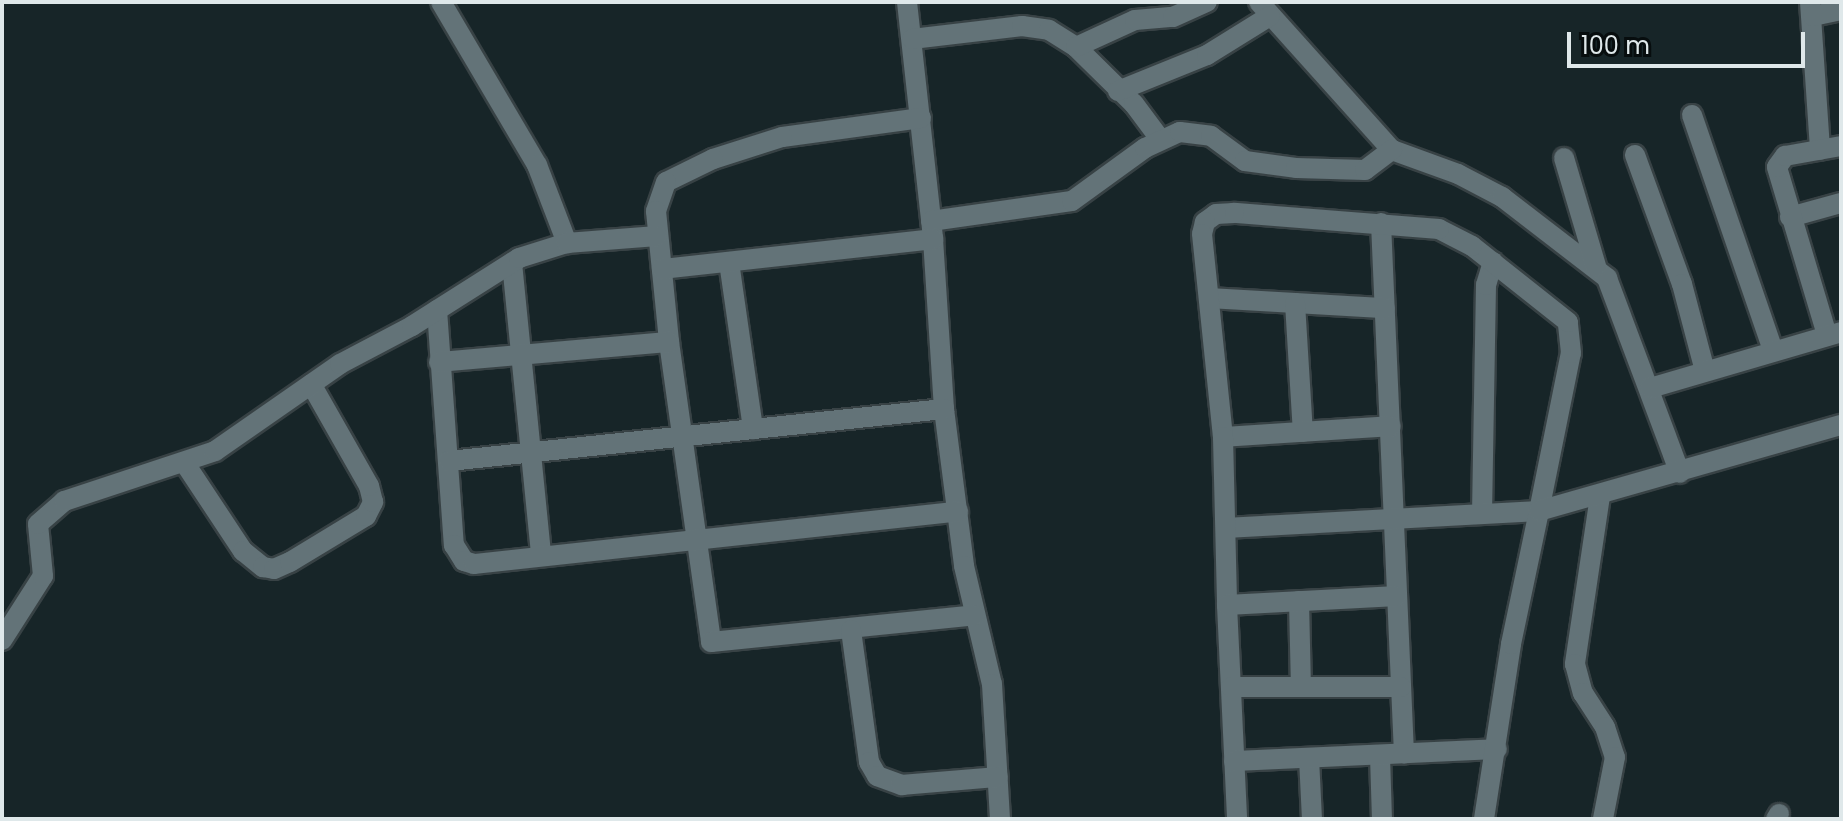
<!DOCTYPE html>
<style>
body{margin:0}
#map{position:relative;width:1843px;height:821px;overflow:hidden;background:#172528;font-family:Poppins,sans-serif}
div>[style]{position:absolute}
[style*='--x']{left:calc(var(--x)*1px);top:calc(var(--y)*1px);width:calc(var(--w)*1px);rotate:calc(var(--a)*1deg)}
.roads{filter:drop-shadow(2px 0 #384245) drop-shadow(-2px 0 #384245) drop-shadow(0 2px #384245) drop-shadow(0 -2px #384245)}
.street>*{height:20px;margin:-10px;padding:0 10px;transform-origin:10px;border-radius:10px;background:#637378}
span{translate:-50% -50%;white-space:nowrap;text-align:center;line-height:1.15;-webkit-text-stroke:7px #070d0e;paint-order:stroke}
.frame{position:absolute;inset:0;border:4px solid #dfe8ea;pointer-events:none}
.scale{position:absolute;left:1567px;top:32px;width:238px;height:36px;box-sizing:border-box;border:4px solid #dfe8ea;border-top:0;padding-left:10px;font-size:24px;line-height:28px;white-space:nowrap;color:#dfe8ea;-webkit-text-stroke:6px #070d0e;paint-order:stroke}
</style>
<div id="map">
<div class="roads">
<div class="street">
<i style="--x:441;--y:2;--w:189;--a:59.5"></i>
<i style="--x:537;--y:165;--w:84;--a:69"></i>
<i style="--x:907;--y:2;--w:238;--a:83.7"></i>
<i style="--x:933;--y:239;--w:170;--a:86.3"></i>
<i style="--x:944;--y:409;--w:158;--a:82.7"></i>
<i style="--x:964;--y:566;--w:121;--a:76.7"></i>
<i style="--x:992;--y:684;--w:135;--a:86.6"></i>
<i style="--x:1259;--y:2;--w:199;--a:48.1"></i>
<i style="--x:1392;--y:150;--w:70;--a:20"></i>
<i style="--x:1458;--y:174;--w:50;--a:27.6"></i>
<i style="--x:1502;--y:197;--w:133;--a:37.6"></i>
<i style="--x:1607;--y:278;--w:208;--a:69.5"></i>
<i style="--x:1810;--y:2;--w:148;--a:86.1"></i>
<i style="--x:1813;--y:16;--w:29;--a:-12"></i>
<i style="--x:912;--y:39;--w:111;--a:-6.7"></i>
<i style="--x:1022;--y:26;--w:27;--a:8"></i>
<i style="--x:1049;--y:30;--w:32;--a:32"></i>
<i style="--x:1076;--y:47;--w:81;--a:44.5"></i>
<i style="--x:1134;--y:104;--w:44;--a:53.4"></i>
<i style="--x:1076;--y:47;--w:65;--a:-24.6"></i>
<i style="--x:1135;--y:20;--w:38;--a:-5"></i>
<i style="--x:1173;--y:17;--w:37;--a:-24"></i>
<i style="--x:1118;--y:91;--w:96;--a:-22"></i>
<i style="--x:1207;--y:55;--w:74;--a:-31.8"></i>
<i style="--x:1692;--y:115;--w:249;--a:71"></i>
<i style="--x:921;--y:118;--w:140;--a:172.2"></i>
<i style="--x:782;--y:137;--w:72;--a:162.3"></i>
<i style="--x:713;--y:159;--w:52;--a:153.9"></i>
<i style="--x:666;--y:182;--w:31;--a:109"></i>
<i style="--x:656;--y:211;--w:132;--a:84.3"></i>
<i style="--x:669;--y:342;--w:303;--a:82"></i>
<i style="--x:711;--y:642;--w:265;--a:-5.8"></i>
<i style="--x:1635;--y:155;--w:137;--a:70"></i>
<i style="--x:1682;--y:284;--w:90;--a:75.2"></i>
<i style="--x:1564;--y:158;--w:113;--a:73.5"></i>
<i style="--x:1790;--y:217;--w:53;--a:-15.4"></i>
<i style="--x:931;--y:221;--w:142;--a:-8.1"></i>
<i style="--x:1072;--y:201;--w:90;--a:-36"></i>
<i style="--x:1145;--y:148;--w:38;--a:-25"></i>
<i style="--x:1180;--y:132;--w:31;--a:7"></i>
<i style="--x:1211;--y:136;--w:42;--a:36.3"></i>
<i style="--x:1245;--y:161;--w:51;--a:7.8"></i>
<i style="--x:1296;--y:168;--w:69;--a:1.7"></i>
<i style="--x:1365;--y:170;--w:34;--a:-37"></i>
<i style="--x:1381;--y:223;--w:531;--a:87.52"></i>
<i style="--x:729;--y:262;--w:169;--a:81.8"></i>
<i style="--x:512;--y:263;--w:294;--a:84.3"></i>
<i style="--x:662;--y:269;--w:273;--a:-6.3"></i>
<i style="--x:1210;--y:298;--w:175;--a:3.3"></i>
<i style="--x:1295;--y:303;--w:129;--a:86.5"></i>
<i style="--x:437;--y:310;--w:236;--a:85.9"></i>
<i style="--x:454;--y:545;--w:19;--a:58"></i>
<i style="--x:464;--y:561;--w:10;--a:17"></i>
<i style="--x:474;--y:564;--w:487;--a:-6.2"></i>
<i style="--x:1827;--y:335;--w:175;--a:-106.6"></i>
<i style="--x:1777;--y:167;--w:14;--a:-54"></i>
<i style="--x:1785;--y:156;--w:57;--a:-10.1"></i>
<i style="--x:439;--y:362;--w:231;--a:-5"></i>
<i style="--x:1650;--y:388;--w:199;--a:-16.3"></i>
<i style="--x:1223;--y:437;--w:168;--a:-3.7"></i>
<i style="--x:449;--y:461;--w:498;--a:-6"></i>
<i style="--x:184;--y:462;--w:107;--a:56.5"></i>
<i style="--x:243;--y:551;--w:26;--a:39"></i>
<i style="--x:263;--y:567;--w:11;--a:10"></i>
<i style="--x:274;--y:569;--w:17;--a:-24"></i>
<i style="--x:290;--y:562;--w:89;--a:-31.2"></i>
<i style="--x:366;--y:516;--w:16;--a:-63"></i>
<i style="--x:373;--y:502;--w:16;--a:-104"></i>
<i style="--x:369;--y:486;--w:117;--a:-119.6"></i>
<i style="--x:1600;--y:496;--w:170;--a:98.5"></i>
<i style="--x:1575;--y:664;--w:30;--a:75"></i>
<i style="--x:1583;--y:693;--w:40;--a:57.1"></i>
<i style="--x:1605;--y:727;--w:32;--a:72"></i>
<i style="--x:1615;--y:757;--w:63;--a:101"></i>
<i style="--x:1482;--y:514;--w:229;--a:-89"></i>
<i style="--x:1486;--y:285;--w:24;--a:-73"></i>
<i style="--x:1226;--y:528;--w:313;--a:-3.1"></i>
<i style="--x:1539;--y:511;--w:161;--a:-78.6"></i>
<i style="--x:1571;--y:353;--w:31;--a:-96"></i>
<i style="--x:1568;--y:322;--w:122;--a:-141.6"></i>
<i style="--x:1472;--y:246;--w:37;--a:-153"></i>
<i style="--x:1439;--y:229;--w:206;--a:-175.5"></i>
<i style="--x:1234;--y:213;--w:18;--a:177"></i>
<i style="--x:1216;--y:214;--w:14;--a:144"></i>
<i style="--x:1205;--y:222;--w:12;--a:104"></i>
<i style="--x:1202;--y:234;--w:204;--a:84.1"></i>
<i style="--x:1223;--y:437;--w:168;--a:88.6"></i>
<i style="--x:1227;--y:605;--w:214;--a:87.3"></i>
<i style="--x:1299;--y:601;--w:86;--a:88.7"></i>
<i style="--x:1227;--y:605;--w:170;--a:-3"></i>
<i style="--x:851;--y:630;--w:133;--a:82.2"></i>
<i style="--x:869;--y:762;--w:16;--a:60"></i>
<i style="--x:877;--y:776;--w:27;--a:20"></i>
<i style="--x:902;--y:785;--w:96;--a:-4.8"></i>
<i style="--x:2;--y:640;--w:76;--a:-57.4"></i>
<i style="--x:43;--y:576;--w:52;--a:-95.5"></i>
<i style="--x:38;--y:524;--w:35;--a:-41"></i>
<i style="--x:64;--y:501;--w:159;--a:-18.3"></i>
<i style="--x:215;--y:451;--w:152;--a:-34.8"></i>
<i style="--x:340;--y:364;--w:81;--a:-27.8"></i>
<i style="--x:412;--y:326;--w:127;--a:-32.4"></i>
<i style="--x:519;--y:258;--w:50;--a:-17.4"></i>
<i style="--x:567;--y:243;--w:90;--a:-4.4"></i>
<i style="--x:1231;--y:687;--w:170;--a:0"></i>
<i style="--x:1380;--y:756;--w:63;--a:88.2"></i>
<i style="--x:1309;--y:758;--w:61;--a:87.2"></i>
<i style="--x:1234;--y:761;--w:263;--a:-2.6"></i>
<i style="--x:1484;--y:819;--w:177;--a:-81.2"></i>
<i style="--x:1511;--y:644;--w:136;--a:-78.1"></i>
<i style="--x:1539;--y:511;--w:314;--a:-15.9"></i>
<i style="--x:1776;--y:819;--w:6;--a:-59"></i>
</div>
</div>
<div class="frame"></div>
<div class="scale">100 m</div>
</div>
